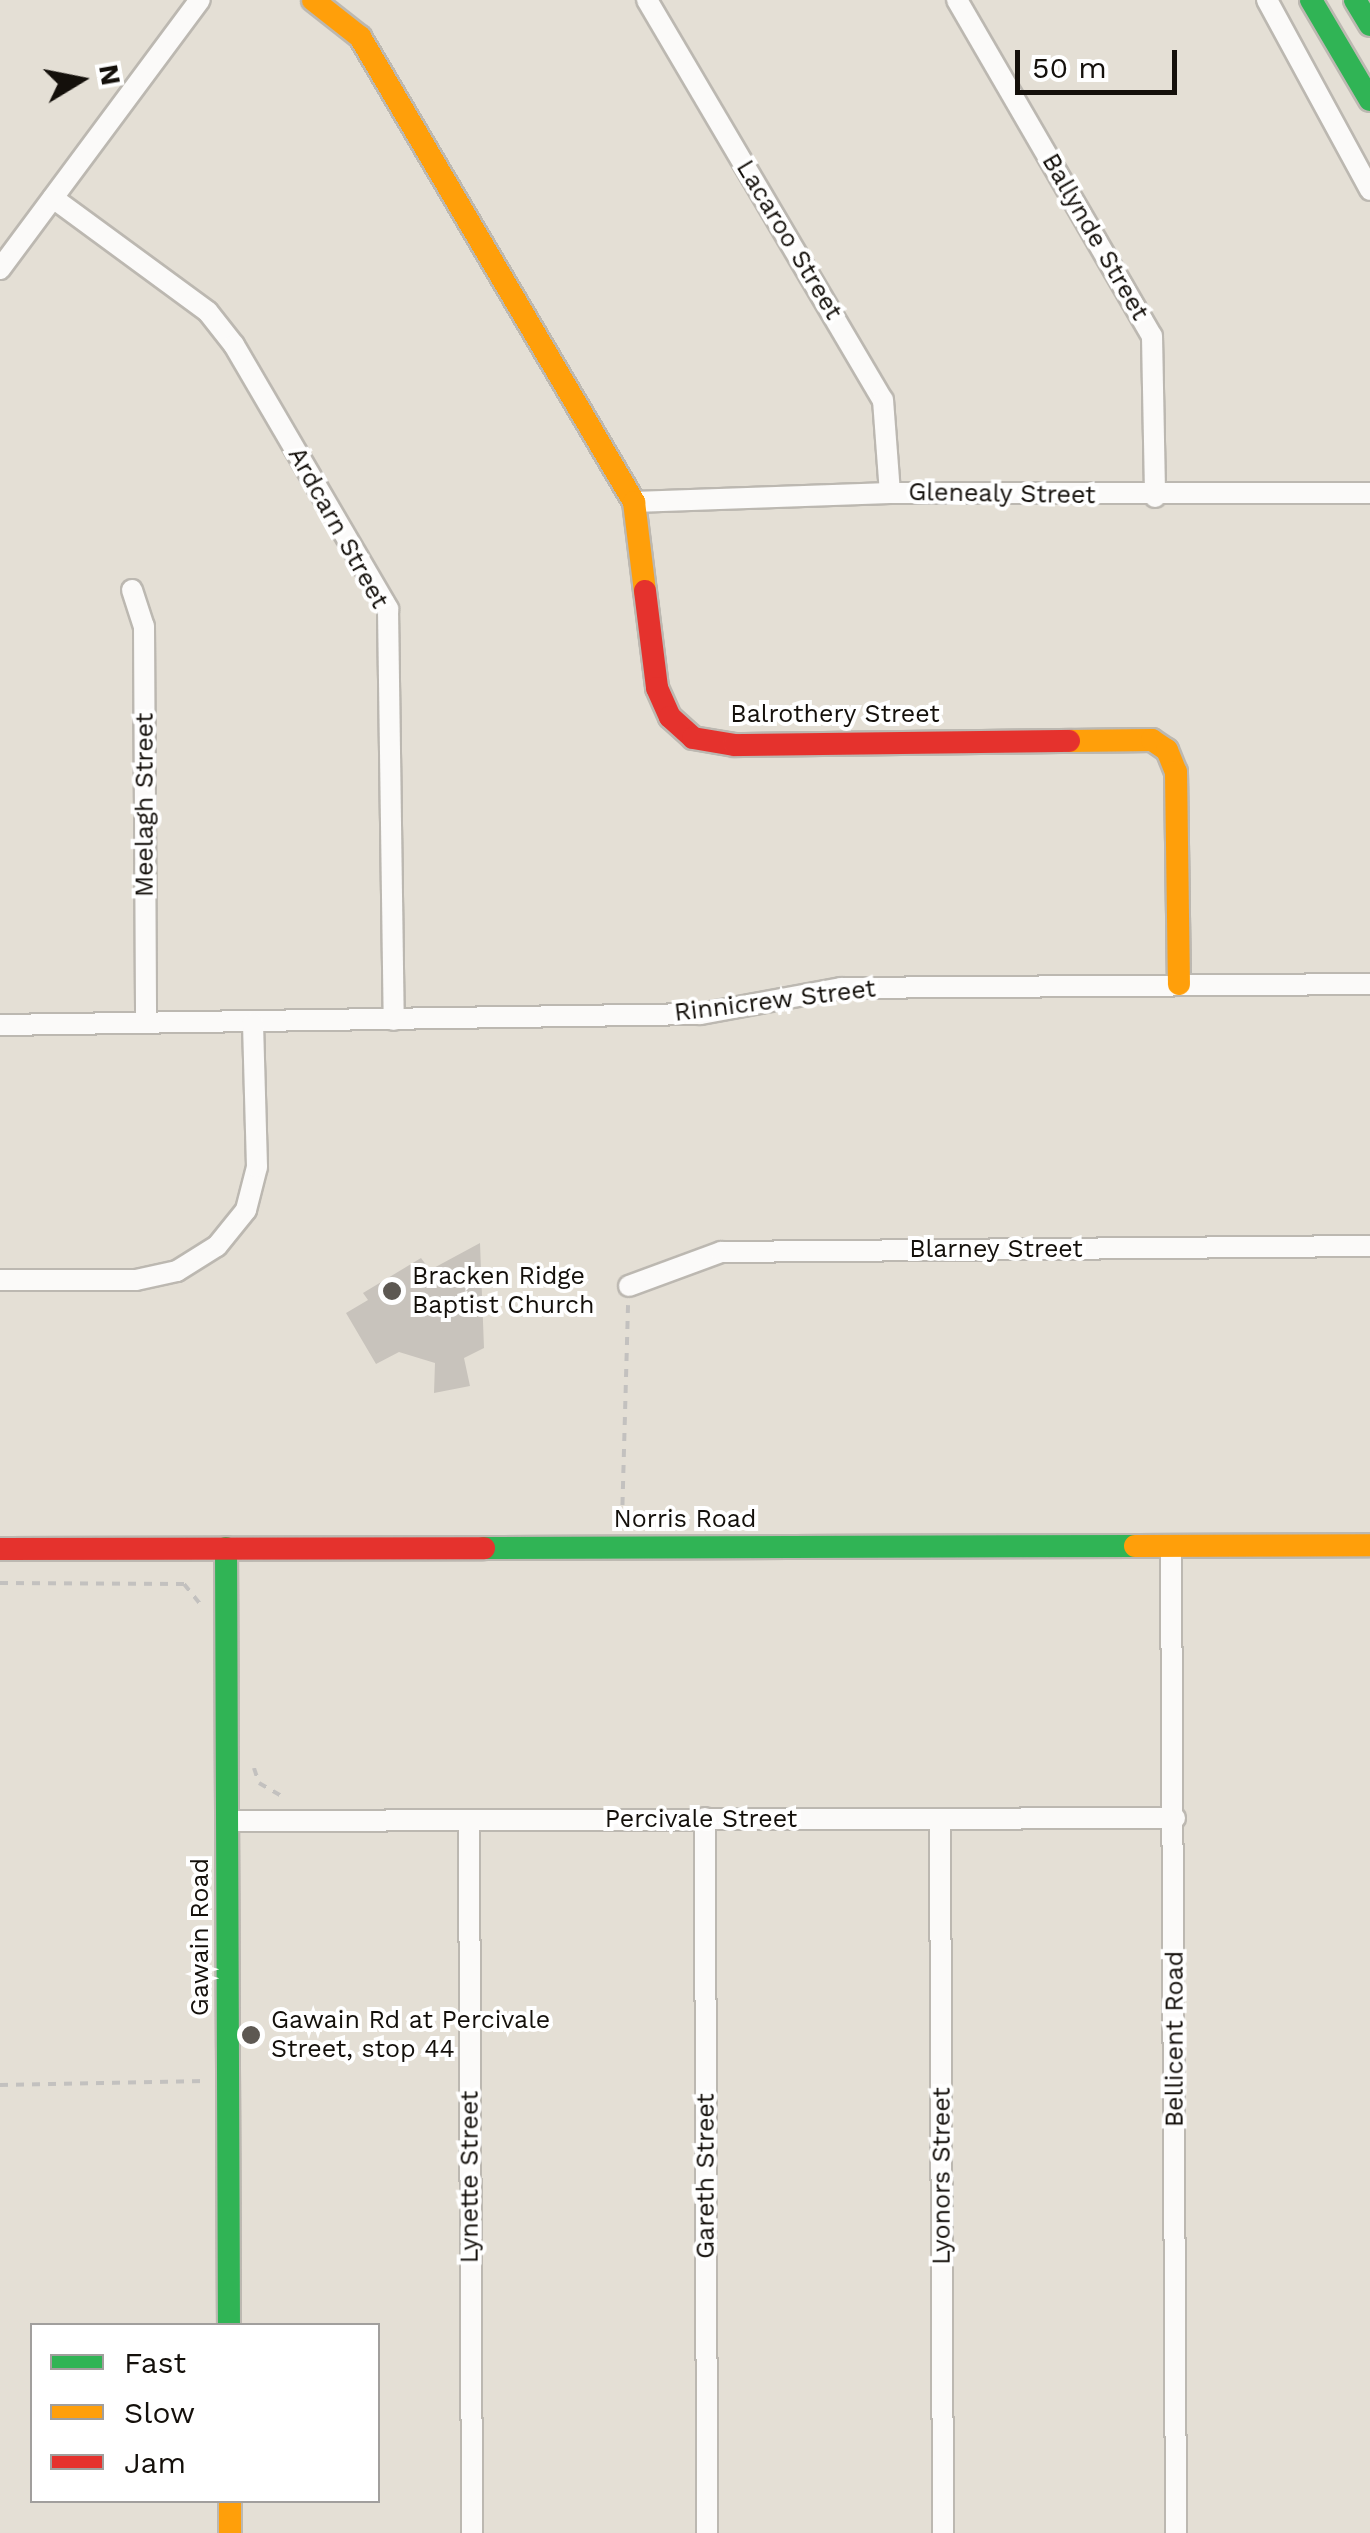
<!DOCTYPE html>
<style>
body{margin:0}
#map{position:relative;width:1370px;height:2533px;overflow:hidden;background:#e4dfd5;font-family:"Work Sans",sans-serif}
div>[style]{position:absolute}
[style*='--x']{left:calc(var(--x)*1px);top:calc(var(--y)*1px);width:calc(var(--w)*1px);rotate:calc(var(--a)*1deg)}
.building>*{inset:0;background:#c8c3bc}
.path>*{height:4px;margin-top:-2px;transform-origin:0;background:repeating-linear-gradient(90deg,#c3c1bf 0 8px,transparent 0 16px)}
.roads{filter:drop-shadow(2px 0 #bcb8b1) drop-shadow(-2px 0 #bcb8b1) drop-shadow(0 2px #bcb8b1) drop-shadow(0 -2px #bcb8b1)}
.street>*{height:20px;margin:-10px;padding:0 10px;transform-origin:10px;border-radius:10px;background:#fbfaf9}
.fast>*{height:22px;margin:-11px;padding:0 11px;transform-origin:11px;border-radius:11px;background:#30b455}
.slow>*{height:22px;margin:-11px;padding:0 11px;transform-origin:11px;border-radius:11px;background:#ff9f0a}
.jam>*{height:22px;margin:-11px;padding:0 11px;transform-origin:11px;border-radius:11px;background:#e5322d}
.dots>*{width:28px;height:28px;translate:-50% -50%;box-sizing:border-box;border:5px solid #fff;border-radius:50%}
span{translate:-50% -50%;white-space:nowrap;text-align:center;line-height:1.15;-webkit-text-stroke:8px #fff;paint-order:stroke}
.street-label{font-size:25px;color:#14100b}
.poi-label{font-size:25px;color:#14100b}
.left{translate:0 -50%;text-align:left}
.legend{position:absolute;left:30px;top:2323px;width:350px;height:180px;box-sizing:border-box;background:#fff;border:2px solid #a19f9d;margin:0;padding:12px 18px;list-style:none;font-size:30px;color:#14100b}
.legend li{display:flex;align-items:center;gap:20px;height:50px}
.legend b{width:50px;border:2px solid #a19f9d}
.north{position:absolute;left:30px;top:30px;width:100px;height:100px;-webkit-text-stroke:8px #fff;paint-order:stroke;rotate:80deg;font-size:28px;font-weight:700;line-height:40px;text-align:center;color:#14100b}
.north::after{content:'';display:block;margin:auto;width:35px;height:45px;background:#14100b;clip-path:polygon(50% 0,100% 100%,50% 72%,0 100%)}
.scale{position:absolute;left:1015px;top:50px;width:162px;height:45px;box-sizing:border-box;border:5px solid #14100b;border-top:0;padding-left:12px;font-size:30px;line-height:35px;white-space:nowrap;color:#14100b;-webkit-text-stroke:8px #fff;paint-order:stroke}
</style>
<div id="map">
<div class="building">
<i style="clip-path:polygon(480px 1243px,484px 1348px,464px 1358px,470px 1386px,434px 1393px,435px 1363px,399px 1352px,376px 1364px,346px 1313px,368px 1300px,363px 1293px,421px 1258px,430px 1270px)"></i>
</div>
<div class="path">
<i style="--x:622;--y:1521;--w:216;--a:-88.4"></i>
<i style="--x:0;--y:1583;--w:184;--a:0.3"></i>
<i style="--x:184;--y:1584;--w:26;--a:51"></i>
<i style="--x:254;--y:1768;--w:16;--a:72"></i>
<i style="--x:259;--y:1783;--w:30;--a:30"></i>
<i style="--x:0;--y:2085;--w:205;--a:-1.1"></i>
</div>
<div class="roads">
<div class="street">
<i style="--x:647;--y:0;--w:464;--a:59.5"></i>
<i style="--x:883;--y:400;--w:93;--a:85.7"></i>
<i style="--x:957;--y:0;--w:388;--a:59.9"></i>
<i style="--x:1152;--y:336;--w:161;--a:88.9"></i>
<i style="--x:1267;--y:0;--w:216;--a:61.5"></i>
<i style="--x:53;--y:198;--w:192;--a:36.3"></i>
<i style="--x:208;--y:312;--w:42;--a:51.8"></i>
<i style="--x:234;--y:345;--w:306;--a:59.7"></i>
<i style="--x:388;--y:609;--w:411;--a:89.2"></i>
<i style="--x:0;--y:269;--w:335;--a:-53.4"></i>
<i style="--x:634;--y:502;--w:256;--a:-2"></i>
<i style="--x:890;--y:493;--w:480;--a:0"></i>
<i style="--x:132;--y:590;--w:38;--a:72"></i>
<i style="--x:144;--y:626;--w:397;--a:89.7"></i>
<i style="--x:0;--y:1025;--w:700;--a:-0.9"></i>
<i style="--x:700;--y:1014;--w:143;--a:-10.4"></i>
<i style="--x:841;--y:988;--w:529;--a:-0.43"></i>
<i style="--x:0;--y:1280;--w:136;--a:0"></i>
<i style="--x:136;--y:1280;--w:42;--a:-12.4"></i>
<i style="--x:177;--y:1271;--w:47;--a:-32"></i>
<i style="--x:217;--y:1246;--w:46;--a:-51.1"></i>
<i style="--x:246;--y:1210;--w:44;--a:-75.7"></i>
<i style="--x:257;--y:1167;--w:144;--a:-91.6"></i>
<i style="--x:629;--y:1286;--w:98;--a:-20.3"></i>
<i style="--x:721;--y:1252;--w:649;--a:-0.53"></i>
<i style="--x:1171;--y:1546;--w:987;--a:89.71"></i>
<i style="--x:705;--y:1818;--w:715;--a:89.84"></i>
<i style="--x:940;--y:1819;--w:714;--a:89.76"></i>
<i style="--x:469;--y:1820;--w:713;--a:89.76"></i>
<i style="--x:227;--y:1821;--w:948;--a:-0.18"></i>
</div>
<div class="fast">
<i style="--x:1311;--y:0;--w:116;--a:59.5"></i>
<i style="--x:1355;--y:0;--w:29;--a:59"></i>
<i style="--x:226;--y:1548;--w:778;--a:89.78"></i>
<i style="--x:484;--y:1548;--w:651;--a:-0.18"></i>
</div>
<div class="slow">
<i style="--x:313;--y:0;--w:60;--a:38.2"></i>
<i style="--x:360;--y:37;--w:540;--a:59.49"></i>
<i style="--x:634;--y:502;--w:90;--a:83"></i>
<i style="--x:1069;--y:741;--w:83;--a:-0.7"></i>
<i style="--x:1152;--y:740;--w:18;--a:34"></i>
<i style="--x:1167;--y:750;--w:24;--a:68"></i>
<i style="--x:1176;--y:772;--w:212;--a:89.2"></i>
<i style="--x:1135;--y:1546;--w:235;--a:-0.2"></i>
<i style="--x:230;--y:2500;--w:33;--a:90"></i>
</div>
<div class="jam">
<i style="--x:645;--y:591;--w:98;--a:82.9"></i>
<i style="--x:657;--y:688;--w:32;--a:66"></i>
<i style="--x:670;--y:717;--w:31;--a:42"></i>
<i style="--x:693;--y:738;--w:43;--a:9.5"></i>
<i style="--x:735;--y:745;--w:334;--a:-0.7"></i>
<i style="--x:0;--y:1549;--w:484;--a:-0.1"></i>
</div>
</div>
<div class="dots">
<i style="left:392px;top:1291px;background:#5d5852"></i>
<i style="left:251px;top:2035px;background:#5d5852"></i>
</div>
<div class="street-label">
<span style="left:1095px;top:237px;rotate:60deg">Ballynde Street</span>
<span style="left:789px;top:240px;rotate:59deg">Lacaroo Street</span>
<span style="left:1002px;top:494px;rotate:1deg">Glenealy Street</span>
<span style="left:338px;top:528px;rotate:61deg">Ardcarn Street</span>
<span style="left:835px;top:714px">Balrothery Street</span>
<span style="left:145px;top:805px;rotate:-90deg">Meelagh Street</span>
<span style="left:775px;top:1001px;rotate:-7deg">Rinnicrew Street</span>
<span style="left:996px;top:1249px">Blarney Street</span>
<span style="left:685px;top:1519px">Norris Road</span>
<span style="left:701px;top:1819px">Percivale Street</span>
<span style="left:200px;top:1937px;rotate:-90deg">Gawain Road</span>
<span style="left:1175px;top:2039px;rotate:-90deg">Bellicent Road</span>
<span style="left:706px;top:2176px;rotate:-90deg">Gareth Street</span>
<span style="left:942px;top:2176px;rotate:-90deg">Lyonors Street</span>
<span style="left:470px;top:2177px;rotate:-90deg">Lynette Street</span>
</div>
<div class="poi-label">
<span class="left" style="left:412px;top:1291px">Bracken Ridge<br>Baptist Church</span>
<span class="left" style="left:271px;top:2035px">Gawain Rd at Percivale<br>Street, stop 44</span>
</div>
<ul class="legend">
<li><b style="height:12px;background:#30b455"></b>Fast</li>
<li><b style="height:12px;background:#ff9f0a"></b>Slow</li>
<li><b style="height:12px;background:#e5322d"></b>Jam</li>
</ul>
<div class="north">N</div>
<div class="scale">50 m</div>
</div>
